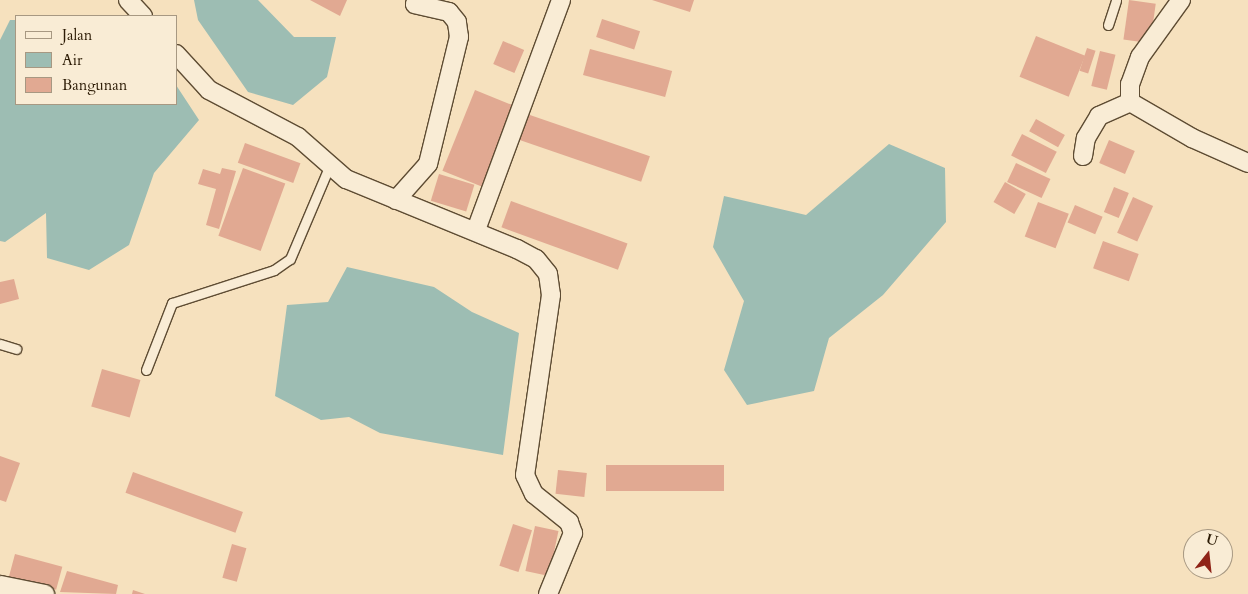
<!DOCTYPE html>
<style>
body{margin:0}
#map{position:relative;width:1248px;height:594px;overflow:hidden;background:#f6e1be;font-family:Cardo,serif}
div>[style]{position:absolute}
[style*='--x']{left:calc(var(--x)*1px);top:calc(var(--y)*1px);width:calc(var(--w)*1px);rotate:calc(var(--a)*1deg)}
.water>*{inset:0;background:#9dbdb3}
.building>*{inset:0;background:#e1a992;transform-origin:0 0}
.roads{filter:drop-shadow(1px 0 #5e4c33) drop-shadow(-1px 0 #5e4c33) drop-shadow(0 1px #5e4c33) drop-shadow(0 -1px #5e4c33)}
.lane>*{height:9px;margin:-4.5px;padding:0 4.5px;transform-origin:4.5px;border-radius:4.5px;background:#f9ecd5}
.street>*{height:18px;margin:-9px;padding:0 9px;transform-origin:9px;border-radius:9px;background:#f9ecd5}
span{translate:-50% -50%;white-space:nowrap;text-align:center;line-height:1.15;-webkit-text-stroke:4px #f9ecd5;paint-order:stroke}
.legend{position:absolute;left:15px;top:15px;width:162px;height:90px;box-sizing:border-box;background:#f9ecd5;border:1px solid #a79882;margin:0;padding:6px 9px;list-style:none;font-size:15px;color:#2c1b05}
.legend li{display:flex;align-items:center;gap:10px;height:25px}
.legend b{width:25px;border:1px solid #a79882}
.north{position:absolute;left:1183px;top:529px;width:50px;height:50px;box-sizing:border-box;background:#f9ecd5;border:1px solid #a79882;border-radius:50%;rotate:16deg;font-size:14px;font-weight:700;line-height:20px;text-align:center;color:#2c1b05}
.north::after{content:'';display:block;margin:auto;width:18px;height:22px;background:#8f2418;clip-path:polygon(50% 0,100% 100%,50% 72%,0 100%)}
</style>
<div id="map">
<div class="water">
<i style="clip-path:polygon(194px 0,258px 0,294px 37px,336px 37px,327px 77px,293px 105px,248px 92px,198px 20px)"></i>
<i style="clip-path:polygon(10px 20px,16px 20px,16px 104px,176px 104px,176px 85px,199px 120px,154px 173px,129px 245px,89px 270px,47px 258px,46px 213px,5px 242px,0 241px,0 40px)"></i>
<i style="clip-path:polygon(889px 144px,945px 168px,946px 222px,883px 295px,829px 338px,814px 391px,747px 405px,724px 370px,744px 301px,713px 247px,724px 196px,806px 215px)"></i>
<i style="clip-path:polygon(347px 267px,434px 287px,472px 312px,519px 333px,503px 455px,380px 433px,349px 417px,321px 420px,275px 396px,287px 305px,328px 302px)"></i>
</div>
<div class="building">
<i style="clip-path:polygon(310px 0,347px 0,340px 16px)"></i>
<i style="clip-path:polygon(652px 0,694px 0,690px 12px)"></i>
<i style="left:1129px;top:0;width:27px;height:40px;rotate:8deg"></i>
<i style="left:602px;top:19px;width:40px;height:19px;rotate:18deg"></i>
<i style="left:1036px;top:36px;width:53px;height:44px;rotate:22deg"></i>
<i style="left:503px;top:41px;width:23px;height:25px;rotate:23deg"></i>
<i style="left:1087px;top:48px;width:9px;height:24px;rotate:18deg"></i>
<i style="left:590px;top:49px;width:85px;height:27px;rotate:15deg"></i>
<i style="left:1100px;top:51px;width:16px;height:36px;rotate:14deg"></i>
<i style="left:475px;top:90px;width:43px;height:87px;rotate:22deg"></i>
<i style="left:527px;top:114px;width:130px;height:27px;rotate:19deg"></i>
<i style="left:1036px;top:119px;width:33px;height:14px;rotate:29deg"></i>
<i style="left:1022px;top:134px;width:39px;height:24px;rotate:27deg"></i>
<i style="left:1109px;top:140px;width:28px;height:25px;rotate:23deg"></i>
<i style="left:245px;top:143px;width:59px;height:21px;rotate:20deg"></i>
<i style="left:1016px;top:163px;width:38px;height:21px;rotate:25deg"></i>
<i style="clip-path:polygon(222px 168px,236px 171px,219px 229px,206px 225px,216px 189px,198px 184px,203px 169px,220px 174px)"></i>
<i style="left:243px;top:168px;width:45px;height:72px;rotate:20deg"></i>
<i style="left:439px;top:174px;width:37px;height:28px;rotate:17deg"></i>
<i style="left:1005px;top:182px;width:24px;height:23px;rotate:30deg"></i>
<i style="left:1114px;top:187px;width:16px;height:27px;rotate:22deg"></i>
<i style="left:1133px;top:197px;width:22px;height:39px;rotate:24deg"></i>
<i style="left:511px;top:201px;width:124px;height:28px;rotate:20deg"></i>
<i style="left:1038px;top:202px;width:33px;height:37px;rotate:21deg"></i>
<i style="left:1075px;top:205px;width:30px;height:19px;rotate:23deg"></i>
<i style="left:1103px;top:241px;width:38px;height:29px;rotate:20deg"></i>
<i style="clip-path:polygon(14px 279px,19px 299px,0 304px,0 282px)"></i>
<i style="left:102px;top:369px;width:40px;height:39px;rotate:16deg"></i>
<i style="clip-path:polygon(0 456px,20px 463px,6px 502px,0 500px)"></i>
<i style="left:606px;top:465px;width:118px;height:26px"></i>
<i style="left:558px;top:470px;width:29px;height:24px;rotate:6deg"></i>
<i style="left:133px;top:472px;width:117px;height:22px;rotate:20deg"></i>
<i style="left:513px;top:524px;width:20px;height:44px;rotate:18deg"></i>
<i style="left:535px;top:526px;width:24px;height:46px;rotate:12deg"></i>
<i style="left:232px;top:544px;width:15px;height:35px;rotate:16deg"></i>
<i style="left:15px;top:554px;width:49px;height:24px;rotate:15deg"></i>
<i style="clip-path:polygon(67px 571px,118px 585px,116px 594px,60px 592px)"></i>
<i style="clip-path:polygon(133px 590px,145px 594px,132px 594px)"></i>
</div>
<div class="roads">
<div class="lane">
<i style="--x:1108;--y:25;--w:26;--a:-72"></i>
<i style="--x:0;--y:344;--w:17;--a:17"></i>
<i style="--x:146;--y:370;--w:72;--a:-68.8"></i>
<i style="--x:172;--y:303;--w:107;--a:-17.9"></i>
<i style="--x:274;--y:270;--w:19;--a:-35"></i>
<i style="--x:290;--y:259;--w:100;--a:-67"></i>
</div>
<div class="street">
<i style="--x:128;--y:0;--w:22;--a:47"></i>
<i style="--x:1181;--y:0;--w:70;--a:125.7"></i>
<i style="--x:1140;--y:57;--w:29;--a:110"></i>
<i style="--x:1130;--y:84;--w:18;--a:90"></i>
<i style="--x:1130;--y:102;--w:72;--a:30.1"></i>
<i style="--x:1192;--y:138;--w:61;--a:24.1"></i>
<i style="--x:176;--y:54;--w:49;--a:47.5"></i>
<i style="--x:209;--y:90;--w:101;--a:27.8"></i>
<i style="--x:298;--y:137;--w:64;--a:41.2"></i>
<i style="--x:346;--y:179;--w:185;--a:22.3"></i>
<i style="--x:517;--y:249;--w:21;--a:28"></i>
<i style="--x:536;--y:259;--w:19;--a:51"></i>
<i style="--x:548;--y:274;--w:21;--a:82"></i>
<i style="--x:551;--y:295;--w:182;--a:98.2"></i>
<i style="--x:525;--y:475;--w:21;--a:65"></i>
<i style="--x:534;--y:494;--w:45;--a:38.7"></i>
<i style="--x:569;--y:522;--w:12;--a:70"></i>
<i style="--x:573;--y:533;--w:66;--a:112.3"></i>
<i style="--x:1083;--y:156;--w:18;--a:-81"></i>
<i style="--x:1086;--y:138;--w:26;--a:-59"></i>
<i style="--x:1099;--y:116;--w:34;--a:-24"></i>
<i style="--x:396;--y:200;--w:48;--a:-48.4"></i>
<i style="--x:428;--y:164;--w:131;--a:-76.3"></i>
<i style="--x:459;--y:37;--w:15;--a:-98"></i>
<i style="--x:457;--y:22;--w:13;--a:-129"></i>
<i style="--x:449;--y:12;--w:35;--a:-167"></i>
<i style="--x:476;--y:230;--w:245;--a:-69.7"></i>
<i style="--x:0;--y:585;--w:46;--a:11.3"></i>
</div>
</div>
<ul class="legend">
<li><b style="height:6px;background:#f9ecd5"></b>Jalan</li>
<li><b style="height:14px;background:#9dbdb3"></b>Air</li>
<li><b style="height:14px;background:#e1a992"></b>Bangunan</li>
</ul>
<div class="north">U</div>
</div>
